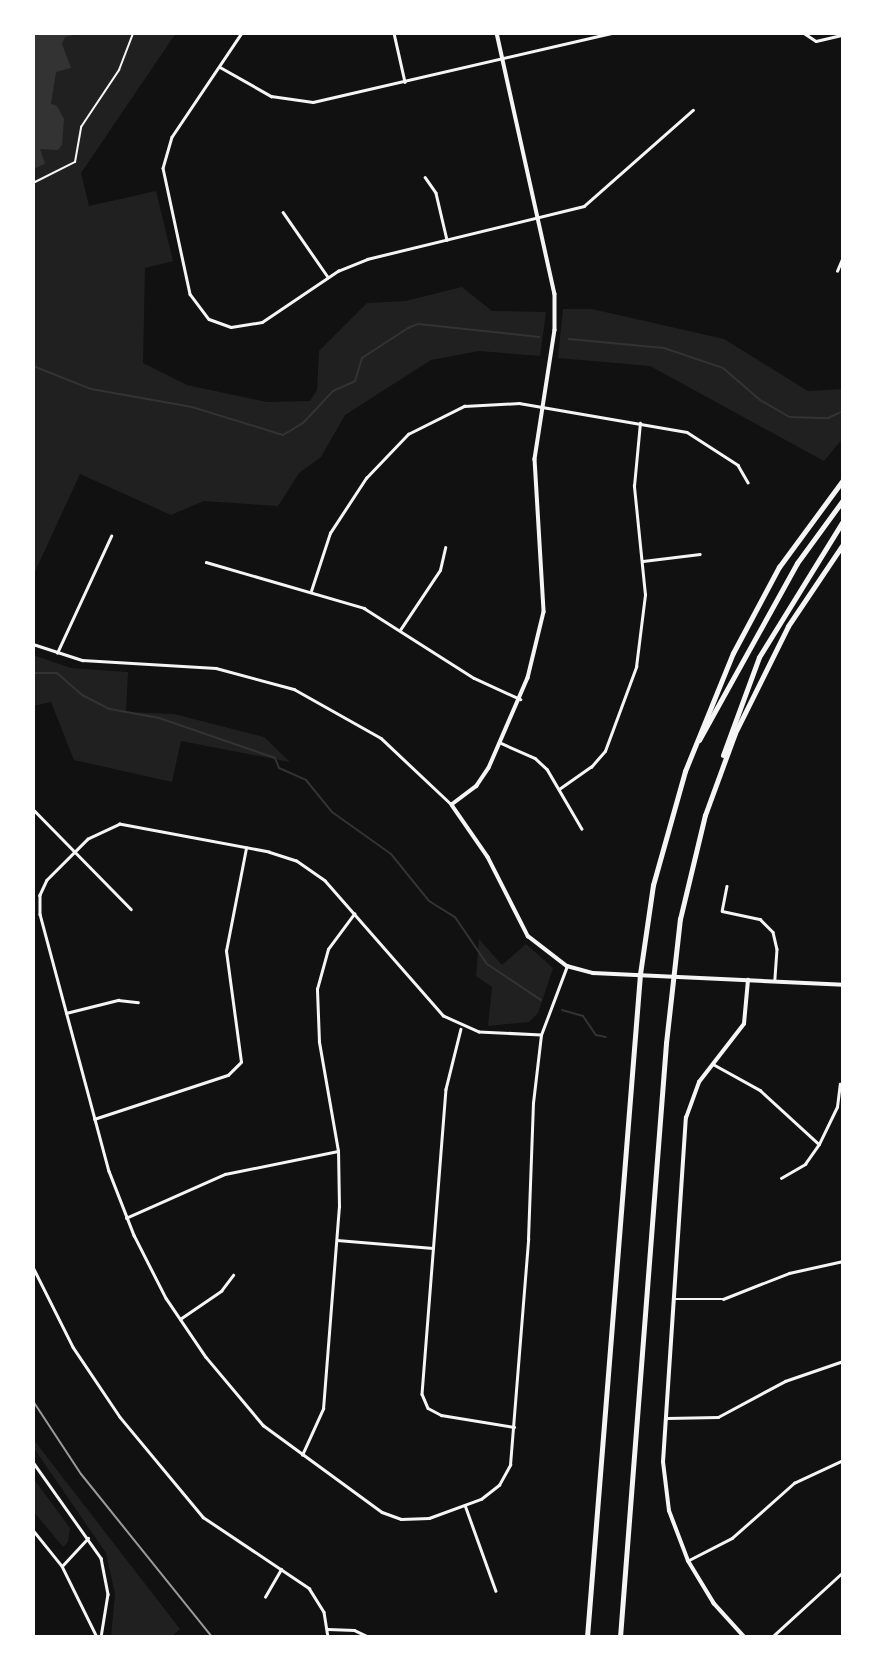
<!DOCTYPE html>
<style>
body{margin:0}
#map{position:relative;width:876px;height:1670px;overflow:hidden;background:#111;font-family:Ubuntu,sans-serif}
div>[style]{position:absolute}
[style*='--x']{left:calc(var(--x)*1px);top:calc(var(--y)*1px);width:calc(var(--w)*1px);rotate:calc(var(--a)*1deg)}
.green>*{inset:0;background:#202020}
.water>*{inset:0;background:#333}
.stream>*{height:2px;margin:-1px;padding:0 1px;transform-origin:1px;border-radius:1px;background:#333}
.path>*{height:2px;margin:-1px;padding:0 1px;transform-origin:1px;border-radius:1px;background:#f5f5f5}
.minor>*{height:2.5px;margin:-1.25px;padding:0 1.25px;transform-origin:1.25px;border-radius:1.25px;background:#f5f5f5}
.tertiary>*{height:3.5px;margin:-1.75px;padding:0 1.75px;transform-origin:1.75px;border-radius:1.75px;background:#f5f5f5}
.motorway>*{height:5px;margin:-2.5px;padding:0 2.5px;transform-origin:2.5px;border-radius:2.5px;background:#f5f5f5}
.rail>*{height:2px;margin:-1px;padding:0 1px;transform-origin:1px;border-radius:1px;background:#9a9a9a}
span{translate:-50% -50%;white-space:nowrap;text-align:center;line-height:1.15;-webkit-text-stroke:6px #fff;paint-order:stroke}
.frame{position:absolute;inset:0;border:35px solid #fff;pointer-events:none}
</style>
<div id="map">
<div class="green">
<i style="clip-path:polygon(33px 33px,176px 33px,81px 173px,89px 206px,156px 191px,173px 261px,145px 268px,143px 363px,187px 385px,267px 402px,310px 401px,317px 390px,319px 351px,367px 303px,406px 301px,462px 287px,492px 311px,546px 312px,540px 356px,479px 351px,431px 360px,345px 415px,321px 457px,299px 473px,278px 506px,204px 501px,171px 515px,80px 474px,33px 576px)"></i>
<i style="clip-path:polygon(563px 309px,592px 309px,724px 339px,808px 391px,843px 389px,843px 438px,824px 461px,650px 366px,558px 358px)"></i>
<i style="clip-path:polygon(33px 655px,71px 668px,128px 672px,126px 712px,174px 714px,264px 737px,290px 762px,181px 741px,172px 782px,74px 760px,51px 702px,33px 706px)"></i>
<i style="clip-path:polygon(479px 939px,502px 965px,526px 944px,553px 968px,538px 1013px,529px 1022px,488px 1026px,492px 987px,476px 976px)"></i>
<i style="clip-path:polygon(33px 1439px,180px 1629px,171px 1637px,111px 1637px,115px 1594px,106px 1553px,33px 1447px)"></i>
<i style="clip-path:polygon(33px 1478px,70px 1528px,68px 1542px,63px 1547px,33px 1511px)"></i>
</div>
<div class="water">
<i style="clip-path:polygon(33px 33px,83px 33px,65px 37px,62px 44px,71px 68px,56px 72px,51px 104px,57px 106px,64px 119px,62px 145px,58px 150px,40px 149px,45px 164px,33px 169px)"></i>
</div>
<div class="stream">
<i style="--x:569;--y:339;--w:95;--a:5.4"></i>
<i style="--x:664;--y:348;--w:62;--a:18.7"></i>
<i style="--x:723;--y:368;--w:49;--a:40.9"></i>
<i style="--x:760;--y:400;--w:34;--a:30"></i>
<i style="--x:790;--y:417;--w:38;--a:2"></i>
<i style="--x:828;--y:418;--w:17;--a:-25"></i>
<i style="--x:33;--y:366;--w:62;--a:21.6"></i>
<i style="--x:91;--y:389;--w:103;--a:10.1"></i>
<i style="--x:192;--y:407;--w:95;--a:17.1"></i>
<i style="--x:283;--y:435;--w:23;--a:-31"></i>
<i style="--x:303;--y:423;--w:44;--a:-46.8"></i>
<i style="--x:333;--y:391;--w:24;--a:-24"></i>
<i style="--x:355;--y:381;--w:24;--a:-73"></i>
<i style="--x:362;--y:358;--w:55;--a:-33.1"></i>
<i style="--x:408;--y:328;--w:11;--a:-22"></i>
<i style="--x:418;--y:324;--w:122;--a:6.1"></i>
<i style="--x:33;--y:673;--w:24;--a:0"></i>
<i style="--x:57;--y:673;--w:33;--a:41"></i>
<i style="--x:82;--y:695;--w:31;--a:27"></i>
<i style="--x:110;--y:709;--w:50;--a:10.4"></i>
<i style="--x:159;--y:718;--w:123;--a:19"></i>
<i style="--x:275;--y:758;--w:11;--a:68"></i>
<i style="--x:279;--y:768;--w:30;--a:24"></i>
<i style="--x:306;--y:780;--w:41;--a:50.9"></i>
<i style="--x:332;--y:812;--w:72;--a:35.4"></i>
<i style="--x:391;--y:854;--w:60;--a:51"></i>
<i style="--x:429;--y:901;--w:31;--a:32"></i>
<i style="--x:455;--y:917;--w:57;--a:55.8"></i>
<i style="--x:487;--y:964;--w:65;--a:33.7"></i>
<i style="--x:562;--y:1010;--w:22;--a:16"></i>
<i style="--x:583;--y:1016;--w:23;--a:56"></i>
<i style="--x:596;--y:1035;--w:10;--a:11"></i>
</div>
<div class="path">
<i style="--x:33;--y:183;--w:47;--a:-26.6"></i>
<i style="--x:75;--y:162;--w:36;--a:-80"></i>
<i style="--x:81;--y:127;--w:69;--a:-56.3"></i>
<i style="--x:119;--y:70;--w:40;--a:-69"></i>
</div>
<div class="minor">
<i style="--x:242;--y:33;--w:125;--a:123.9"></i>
<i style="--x:172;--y:137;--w:32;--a:106"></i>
<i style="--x:163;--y:168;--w:129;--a:77.9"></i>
<i style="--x:190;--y:294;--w:31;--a:53"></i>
<i style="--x:209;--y:319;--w:23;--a:20"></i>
<i style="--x:231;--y:327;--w:31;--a:-9"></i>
<i style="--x:262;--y:322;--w:92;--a:-33.9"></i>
<i style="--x:338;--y:271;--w:31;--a:-22"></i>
<i style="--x:367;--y:259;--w:223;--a:-13.7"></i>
<i style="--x:584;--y:206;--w:145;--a:-41.4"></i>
<i style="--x:394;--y:33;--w:50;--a:77.3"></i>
<i style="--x:804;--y:33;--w:14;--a:34"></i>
<i style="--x:816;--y:41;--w:28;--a:-13"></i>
<i style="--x:220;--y:67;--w:59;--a:29.6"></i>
<i style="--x:271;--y:96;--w:42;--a:8.1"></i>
<i style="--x:313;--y:102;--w:307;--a:-13"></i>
<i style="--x:425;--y:177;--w:19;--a:55"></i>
<i style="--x:436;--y:193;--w:48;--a:76.8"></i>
<i style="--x:283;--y:212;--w:79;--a:55.3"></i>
<i style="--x:837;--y:271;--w:15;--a:-67"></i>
<i style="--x:643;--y:561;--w:57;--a:-7"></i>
<i style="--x:206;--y:562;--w:165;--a:16.2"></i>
<i style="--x:364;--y:608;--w:130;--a:32.5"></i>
<i style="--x:474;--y:678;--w:51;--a:24.5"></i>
<i style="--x:311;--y:591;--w:61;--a:-71.9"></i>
<i style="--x:330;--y:533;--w:66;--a:-56.8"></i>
<i style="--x:366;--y:478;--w:61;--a:-46.3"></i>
<i style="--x:408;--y:434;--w:63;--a:-26.6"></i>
<i style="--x:464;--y:406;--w:55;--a:-3.1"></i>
<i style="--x:519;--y:403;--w:170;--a:9.8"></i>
<i style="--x:687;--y:432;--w:61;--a:32.9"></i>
<i style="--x:738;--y:465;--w:20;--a:60"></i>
<i style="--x:400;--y:630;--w:72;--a:-56.3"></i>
<i style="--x:440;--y:570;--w:23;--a:-77"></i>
<i style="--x:33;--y:644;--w:52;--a:18.1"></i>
<i style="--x:82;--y:660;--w:134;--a:3.4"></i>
<i style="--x:216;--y:668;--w:81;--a:15.1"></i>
<i style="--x:294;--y:689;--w:100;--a:29.4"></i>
<i style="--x:381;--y:738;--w:98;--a:43.3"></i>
<i style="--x:57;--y:653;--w:129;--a:-65.2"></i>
<i style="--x:501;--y:743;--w:37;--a:24"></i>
<i style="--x:535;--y:758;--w:16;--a:43"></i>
<i style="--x:547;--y:769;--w:69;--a:59.7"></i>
<i style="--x:559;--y:789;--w:39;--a:-35"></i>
<i style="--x:591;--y:767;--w:21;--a:-49"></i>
<i style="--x:605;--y:751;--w:90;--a:-69.7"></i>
<i style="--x:636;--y:667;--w:73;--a:-82.9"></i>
<i style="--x:645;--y:595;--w:110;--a:-95.8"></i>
<i style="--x:634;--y:486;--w:63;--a:-84.6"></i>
<i style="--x:33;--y:809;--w:140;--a:45.6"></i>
<i style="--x:727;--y:886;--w:25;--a:101"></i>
<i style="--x:722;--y:911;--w:39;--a:12"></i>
<i style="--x:760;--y:919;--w:18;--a:45"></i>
<i style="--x:773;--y:932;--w:17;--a:77"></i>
<i style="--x:777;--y:949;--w:32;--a:94"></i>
<i style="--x:66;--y:1013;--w:54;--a:-14"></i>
<i style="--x:118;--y:1000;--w:20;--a:6"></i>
<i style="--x:461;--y:1029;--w:62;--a:104"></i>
<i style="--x:446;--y:1089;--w:306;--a:94.5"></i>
<i style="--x:422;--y:1394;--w:15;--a:67"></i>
<i style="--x:428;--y:1408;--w:15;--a:28"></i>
<i style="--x:441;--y:1415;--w:74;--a:9.3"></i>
<i style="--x:541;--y:1035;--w:62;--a:-177.2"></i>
<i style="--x:479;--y:1032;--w:39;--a:-156"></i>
<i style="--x:443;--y:1016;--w:179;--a:-131.2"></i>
<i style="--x:325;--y:881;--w:35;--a:-145"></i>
<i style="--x:296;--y:861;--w:28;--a:-162"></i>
<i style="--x:269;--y:852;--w:152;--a:-169.4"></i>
<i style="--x:120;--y:824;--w:35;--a:155"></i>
<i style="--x:88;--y:839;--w:58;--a:135"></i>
<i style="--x:47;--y:880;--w:17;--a:115"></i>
<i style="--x:40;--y:895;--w:19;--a:90"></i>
<i style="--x:40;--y:914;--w:266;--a:75"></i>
<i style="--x:109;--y:1171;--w:69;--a:68.7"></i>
<i style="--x:134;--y:1235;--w:71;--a:63.1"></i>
<i style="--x:166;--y:1298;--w:71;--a:55.9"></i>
<i style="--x:206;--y:1357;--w:89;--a:50"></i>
<i style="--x:263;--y:1425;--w:147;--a:36.2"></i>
<i style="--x:382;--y:1512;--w:20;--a:20"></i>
<i style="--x:401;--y:1519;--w:28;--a:-2"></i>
<i style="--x:429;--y:1518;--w:55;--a:-20.1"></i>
<i style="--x:481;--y:1499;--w:23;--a:-38"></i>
<i style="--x:499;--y:1485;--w:23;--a:-61"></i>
<i style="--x:510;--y:1465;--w:227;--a:-85.4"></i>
<i style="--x:528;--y:1239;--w:136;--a:-87.9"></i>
<i style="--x:533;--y:1103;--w:68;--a:-83.3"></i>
<i style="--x:541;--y:1035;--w:74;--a:-69.4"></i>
<i style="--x:713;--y:1064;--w:54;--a:29"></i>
<i style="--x:760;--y:1090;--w:80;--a:42.5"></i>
<i style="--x:94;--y:1119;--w:141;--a:-18.2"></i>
<i style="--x:228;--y:1075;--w:18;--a:-45"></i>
<i style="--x:241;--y:1062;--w:112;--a:-97.7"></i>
<i style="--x:226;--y:951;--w:105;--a:-79"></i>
<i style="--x:781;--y:1178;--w:28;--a:-30"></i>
<i style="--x:805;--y:1164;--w:24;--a:-55"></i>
<i style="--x:819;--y:1144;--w:41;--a:-64.1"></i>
<i style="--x:837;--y:1107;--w:23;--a:-83"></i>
<i style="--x:126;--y:1218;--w:108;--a:-24"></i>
<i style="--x:225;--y:1174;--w:115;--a:-11.5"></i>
<i style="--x:337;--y:1240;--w:96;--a:4.8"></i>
<i style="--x:33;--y:1267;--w:89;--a:63.4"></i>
<i style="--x:73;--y:1347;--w:84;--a:56.1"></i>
<i style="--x:120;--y:1417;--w:130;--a:50.3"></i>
<i style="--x:203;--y:1517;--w:128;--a:33.8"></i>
<i style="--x:309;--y:1588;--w:28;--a:58"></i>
<i style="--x:324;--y:1612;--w:25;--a:81"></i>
<i style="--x:674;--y:1299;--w:49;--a:0"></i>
<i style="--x:723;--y:1299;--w:71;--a:-21.5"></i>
<i style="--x:789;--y:1273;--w:55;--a:-12.5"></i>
<i style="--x:180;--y:1319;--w:50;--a:-34.3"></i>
<i style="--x:221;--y:1291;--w:20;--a:-53"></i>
<i style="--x:667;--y:1418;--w:51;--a:-1.1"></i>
<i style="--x:718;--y:1417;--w:76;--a:-28.2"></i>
<i style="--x:785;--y:1381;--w:61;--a:-19"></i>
<i style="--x:302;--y:1455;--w:51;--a:-65.5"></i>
<i style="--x:323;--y:1409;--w:203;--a:-85.5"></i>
<i style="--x:339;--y:1207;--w:56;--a:-91"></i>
<i style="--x:338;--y:1151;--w:111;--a:-99.9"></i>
<i style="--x:319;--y:1042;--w:53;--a:-92.2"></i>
<i style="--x:317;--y:989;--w:41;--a:-74.6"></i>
<i style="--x:328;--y:949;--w:44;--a:-53.4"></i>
<i style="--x:33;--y:1462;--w:118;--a:54.7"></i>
<i style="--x:101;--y:1558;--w:37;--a:79"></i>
<i style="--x:108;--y:1594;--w:44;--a:99.2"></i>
<i style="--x:465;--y:1505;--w:91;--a:70.2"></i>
<i style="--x:33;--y:1530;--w:46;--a:51.1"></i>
<i style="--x:62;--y:1566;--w:79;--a:63.8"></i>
<i style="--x:689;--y:1560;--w:48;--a:-27.1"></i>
<i style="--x:732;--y:1538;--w:83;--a:-41.6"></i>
<i style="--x:794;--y:1483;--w:54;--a:-25.1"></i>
<i style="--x:62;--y:1566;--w:38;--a:-47"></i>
<i style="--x:265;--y:1597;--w:32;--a:-60"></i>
<i style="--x:328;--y:1629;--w:26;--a:2"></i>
<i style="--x:354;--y:1630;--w:17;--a:25"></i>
<i style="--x:772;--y:1637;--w:96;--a:-42.5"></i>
</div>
<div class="tertiary">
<i style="--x:497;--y:33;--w:267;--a:77.5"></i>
<i style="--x:555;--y:294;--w:36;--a:90"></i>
<i style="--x:555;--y:330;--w:131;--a:98.8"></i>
<i style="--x:535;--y:459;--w:153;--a:86.6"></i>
<i style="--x:544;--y:612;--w:68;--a:103.6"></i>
<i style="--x:528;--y:678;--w:98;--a:113.4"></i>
<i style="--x:489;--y:768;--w:22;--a:124"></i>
<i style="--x:477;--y:786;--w:31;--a:143"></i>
<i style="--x:452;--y:805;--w:63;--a:55.3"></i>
<i style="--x:488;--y:857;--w:89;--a:63.1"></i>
<i style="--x:528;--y:936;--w:49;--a:37.6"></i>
<i style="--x:567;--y:966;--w:27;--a:15"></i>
<i style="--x:593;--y:973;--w:250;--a:2.7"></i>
<i style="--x:744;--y:1637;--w:45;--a:-132.3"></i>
<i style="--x:714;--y:1604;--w:50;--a:-121.2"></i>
<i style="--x:688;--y:1561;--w:53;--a:-110.8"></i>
<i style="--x:669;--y:1511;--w:49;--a:-97"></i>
<i style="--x:663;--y:1462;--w:345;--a:-86.2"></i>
<i style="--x:686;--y:1118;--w:38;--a:-70"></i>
<i style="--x:699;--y:1082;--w:73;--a:-52.2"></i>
<i style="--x:744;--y:1024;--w:44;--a:-84.8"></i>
</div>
<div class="motorway">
<i style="--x:699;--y:740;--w:202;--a:-61"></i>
<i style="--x:797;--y:563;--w:78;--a:-53.9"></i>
<i style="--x:723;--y:755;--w:104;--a:-69.8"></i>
<i style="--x:759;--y:657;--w:160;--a:-58.3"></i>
<i style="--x:587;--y:1637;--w:665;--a:-85.43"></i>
<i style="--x:640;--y:974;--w:90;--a:-81.7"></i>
<i style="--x:653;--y:885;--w:118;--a:-74.3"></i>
<i style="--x:685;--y:771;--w:127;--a:-67.9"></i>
<i style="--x:733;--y:653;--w:98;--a:-61.9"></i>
<i style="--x:779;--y:567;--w:108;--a:-53.7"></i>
<i style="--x:620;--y:1637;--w:596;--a:-85.57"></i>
<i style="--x:666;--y:1043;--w:125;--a:-83.6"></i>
<i style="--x:680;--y:919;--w:107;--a:-76.5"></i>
<i style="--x:705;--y:815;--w:87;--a:-69.9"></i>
<i style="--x:735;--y:733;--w:119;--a:-63.6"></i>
<i style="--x:788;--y:626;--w:99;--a:-56.1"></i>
</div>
<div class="rail">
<i style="--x:33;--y:1401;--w:87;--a:56.7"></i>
<i style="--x:81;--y:1474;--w:209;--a:51.2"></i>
</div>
<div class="frame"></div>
</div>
